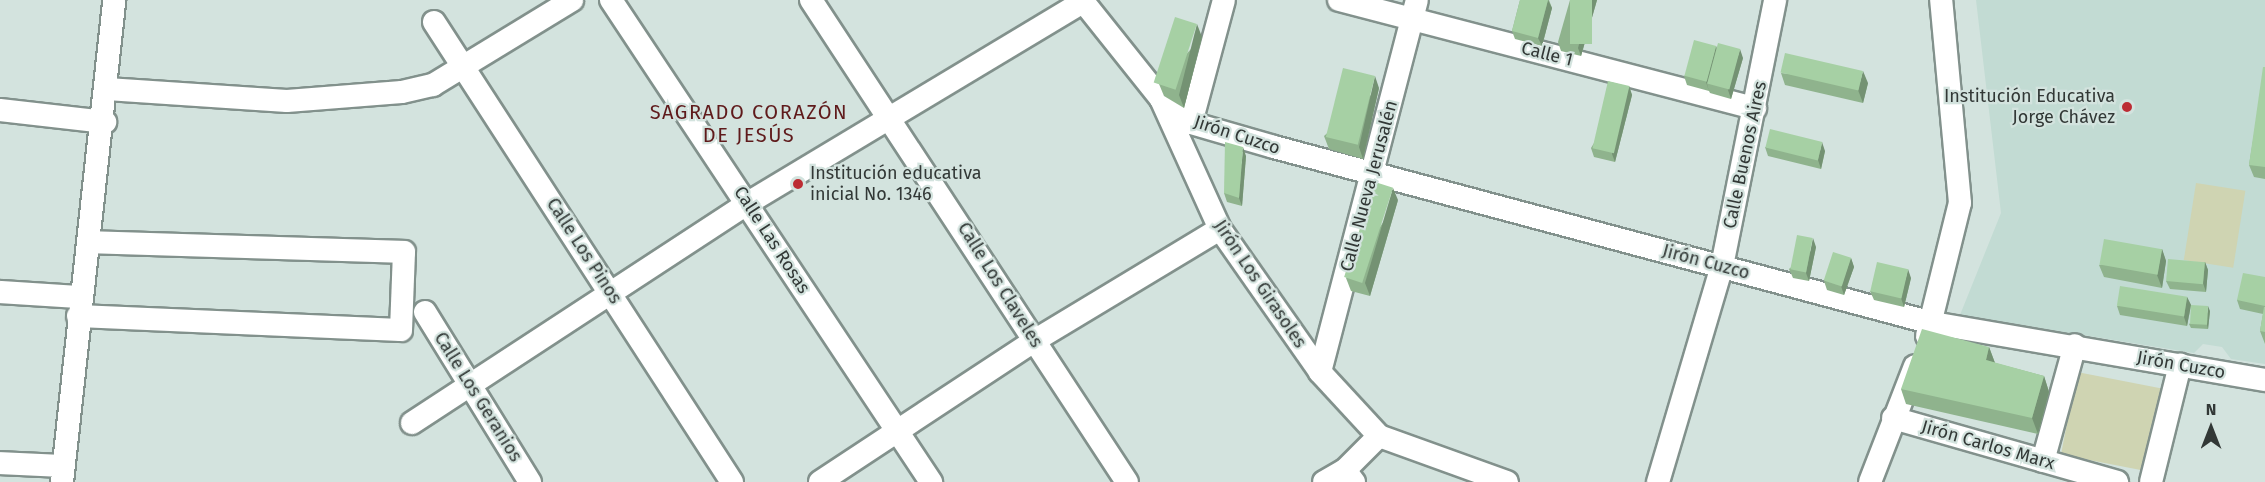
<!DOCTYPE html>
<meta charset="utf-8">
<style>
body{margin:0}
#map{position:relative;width:2265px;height:482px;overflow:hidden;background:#d3e3de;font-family:"Fira Sans",sans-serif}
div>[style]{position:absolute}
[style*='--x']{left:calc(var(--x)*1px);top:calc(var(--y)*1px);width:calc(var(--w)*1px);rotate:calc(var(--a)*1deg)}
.built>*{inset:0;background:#c2dbd3}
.green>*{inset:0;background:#cfd4b2;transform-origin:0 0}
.roads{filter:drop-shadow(2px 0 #82918c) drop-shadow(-2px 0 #82918c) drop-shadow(0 2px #82918c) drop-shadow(0 -2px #82918c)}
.minor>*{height:22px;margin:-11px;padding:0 11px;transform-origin:11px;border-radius:11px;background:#fff}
.wall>*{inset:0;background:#8fb38d}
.shaded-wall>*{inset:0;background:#749273}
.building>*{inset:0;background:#a6d0a4;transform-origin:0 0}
.dots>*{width:16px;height:16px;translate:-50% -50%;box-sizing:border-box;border:3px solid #d3e3de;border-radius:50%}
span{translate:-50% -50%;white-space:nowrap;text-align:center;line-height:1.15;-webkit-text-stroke:4.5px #d3e3de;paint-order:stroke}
.street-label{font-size:18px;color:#323836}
.poi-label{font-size:18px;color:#323836}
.right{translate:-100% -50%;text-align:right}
.left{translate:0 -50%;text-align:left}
.neighbourhood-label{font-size:20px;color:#5f1a1b;letter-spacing:1.5px}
.north{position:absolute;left:2181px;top:398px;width:60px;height:60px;-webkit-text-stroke:4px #d3e3de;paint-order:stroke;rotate:0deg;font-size:16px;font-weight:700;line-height:24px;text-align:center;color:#323836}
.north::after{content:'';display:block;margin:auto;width:21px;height:27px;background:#323836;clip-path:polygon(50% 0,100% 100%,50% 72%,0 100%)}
</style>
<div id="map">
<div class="built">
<i style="clip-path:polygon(1976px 0,2265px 0,2265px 364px,2231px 359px,2222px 347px,2203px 344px,2194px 353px,1960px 315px,2001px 213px)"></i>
</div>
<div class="green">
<i style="left:2196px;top:183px;width:50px;height:78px;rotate:9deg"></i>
<i style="left:2077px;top:372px;width:89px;height:84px;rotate:11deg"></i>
</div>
<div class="roads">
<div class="minor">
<i style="--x:611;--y:0;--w:579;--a:56.42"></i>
<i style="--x:811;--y:0;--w:576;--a:56.75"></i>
<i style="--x:1082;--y:0;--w:127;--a:51.4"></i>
<i style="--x:1161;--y:99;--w:143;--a:65.6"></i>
<i style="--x:1220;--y:229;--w:174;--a:55"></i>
<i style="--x:1320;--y:372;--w:87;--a:47.3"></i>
<i style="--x:1379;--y:436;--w:136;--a:19.8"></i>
<i style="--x:1339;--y:0;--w:430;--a:14.6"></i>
<i style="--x:434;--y:22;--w:548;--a:57.06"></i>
<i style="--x:107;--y:89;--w:180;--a:3.8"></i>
<i style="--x:287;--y:101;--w:115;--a:-4.5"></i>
<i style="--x:402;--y:92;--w:32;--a:-13"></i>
<i style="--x:433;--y:85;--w:163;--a:-31.4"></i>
<i style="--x:1161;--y:99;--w:38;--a:39"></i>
<i style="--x:1191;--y:123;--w:86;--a:16.1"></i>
<i style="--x:1274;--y:147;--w:681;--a:14.97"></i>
<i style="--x:1932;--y:323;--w:338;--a:9.7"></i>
<i style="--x:0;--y:110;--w:106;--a:6.5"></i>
<i style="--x:1191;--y:123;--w:127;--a:-75"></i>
<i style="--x:0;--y:292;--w:79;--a:3.6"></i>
<i style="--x:425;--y:312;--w:200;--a:58.3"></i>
<i style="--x:78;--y:316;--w:323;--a:2.5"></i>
<i style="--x:401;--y:330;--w:78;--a:-87.8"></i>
<i style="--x:404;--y:252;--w:316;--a:-178.2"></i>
<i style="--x:1927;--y:336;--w:137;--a:-76.1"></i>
<i style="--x:1960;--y:203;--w:204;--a:-95.3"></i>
<i style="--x:1320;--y:372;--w:384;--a:-75.4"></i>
<i style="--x:1893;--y:418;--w:233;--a:15.9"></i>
<i style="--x:412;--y:423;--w:402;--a:-33.2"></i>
<i style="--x:748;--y:203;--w:391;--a:-31"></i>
<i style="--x:2043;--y:461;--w:120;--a:-74.6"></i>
<i style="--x:0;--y:463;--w:62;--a:2.8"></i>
<i style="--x:62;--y:482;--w:485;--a:-83.8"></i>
<i style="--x:820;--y:482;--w:256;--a:-33.4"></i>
<i style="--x:1034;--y:341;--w:217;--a:-31.1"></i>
<i style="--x:1324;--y:482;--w:24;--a:-30"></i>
<i style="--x:1354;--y:482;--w:15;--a:-127"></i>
<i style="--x:1345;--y:470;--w:48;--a:-45"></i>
<i style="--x:1658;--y:482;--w:225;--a:-73.5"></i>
<i style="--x:1722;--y:266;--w:271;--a:-78.7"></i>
<i style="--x:1870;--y:482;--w:124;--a:-68.8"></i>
<i style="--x:2151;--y:482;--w:121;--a:-76.1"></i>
</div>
</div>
<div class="wall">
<i style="clip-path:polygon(1520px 0,1549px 0,1552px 8px,1542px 46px,1515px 39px,1512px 31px)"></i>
<i style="clip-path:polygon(1570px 0,1597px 0,1581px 56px,1561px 51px,1558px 42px)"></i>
<i style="clip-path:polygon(1202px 37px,1184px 108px,1164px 96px,1159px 84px)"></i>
<i style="clip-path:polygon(1716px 46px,1717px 49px,1743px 58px,1731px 99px,1710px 93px,1709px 91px,1687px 85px,1684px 76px)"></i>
<i style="clip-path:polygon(2265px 67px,2265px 179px,2254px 177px,2249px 165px)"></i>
<i style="clip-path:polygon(1781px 73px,1868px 83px,1863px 103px,1785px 85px)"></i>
<i style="clip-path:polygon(1629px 86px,1632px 95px,1615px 162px,1594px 157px,1591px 148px)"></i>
<i style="clip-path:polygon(1379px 88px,1363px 159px,1329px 149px,1324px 136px)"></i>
<i style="clip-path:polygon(1765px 147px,1825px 151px,1821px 169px,1768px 156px)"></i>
<i style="clip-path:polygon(1246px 156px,1242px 206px,1227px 202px,1224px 193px)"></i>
<i style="clip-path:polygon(1398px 200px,1370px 296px,1351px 291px,1346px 278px)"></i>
<i style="clip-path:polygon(1816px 247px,1809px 281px,1793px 278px,1789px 269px)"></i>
<i style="clip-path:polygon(2162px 249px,2166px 261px,2162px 288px,2104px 277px,2099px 265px)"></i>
<i style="clip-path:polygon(1851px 258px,1854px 267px,1844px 295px,1827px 290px,1824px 281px)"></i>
<i style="clip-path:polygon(2205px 262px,2208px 270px,2206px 292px,2170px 289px,2166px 281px)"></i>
<i style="clip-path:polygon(2265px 277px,2265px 344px,2260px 331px,2263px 314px,2240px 309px,2237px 300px)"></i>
<i style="clip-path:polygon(1911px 278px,1904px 307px,1874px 300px,1870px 291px)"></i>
<i style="clip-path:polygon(2187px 297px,2191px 305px,2187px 326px,2120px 315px,2117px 306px)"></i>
<i style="clip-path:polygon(2210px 311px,2208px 329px,2191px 328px,2189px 324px)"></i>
<i style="clip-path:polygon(1989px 347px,1995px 363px,2044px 376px,2049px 392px,2038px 434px,1906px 404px,1901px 389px)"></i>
</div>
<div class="shaded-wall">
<i style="clip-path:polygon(1548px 0,1552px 8px,1542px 46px,1538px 38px)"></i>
<i style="clip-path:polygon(1592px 0,1597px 0,1581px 56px,1578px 48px)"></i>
<i style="clip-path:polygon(1197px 24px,1202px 37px,1184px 108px,1179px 95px)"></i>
<i style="clip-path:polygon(1716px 46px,1719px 55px,1707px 84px,1709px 91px,1706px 82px)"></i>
<i style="clip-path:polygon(1740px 49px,1743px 58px,1731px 99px,1728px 90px)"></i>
<i style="clip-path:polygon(1863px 71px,1868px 83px,1863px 103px,1858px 90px)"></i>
<i style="clip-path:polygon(1375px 76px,1379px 88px,1363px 159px,1359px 147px)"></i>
<i style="clip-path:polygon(1629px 86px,1632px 95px,1615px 162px,1612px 154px)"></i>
<i style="clip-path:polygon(1822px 142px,1825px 151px,1821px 169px,1818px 160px)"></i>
<i style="clip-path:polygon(1243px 147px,1246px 156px,1242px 206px,1239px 198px)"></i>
<i style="clip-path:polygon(1393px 188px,1398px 200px,1370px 296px,1365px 283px)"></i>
<i style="clip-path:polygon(1813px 238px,1816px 247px,1809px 281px,1806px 273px)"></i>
<i style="clip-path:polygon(2162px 249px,2166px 261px,2162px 288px,2157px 275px)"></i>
<i style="clip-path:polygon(1851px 258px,1854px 267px,1844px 295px,1841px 286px)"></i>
<i style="clip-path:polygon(2205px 262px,2208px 270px,2206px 292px,2203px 283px)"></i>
<i style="clip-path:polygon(1908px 269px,1911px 278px,1904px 307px,1901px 298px)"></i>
<i style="clip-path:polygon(2187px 297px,2191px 305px,2187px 326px,2184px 317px)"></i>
<i style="clip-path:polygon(2208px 306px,2210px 311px,2208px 329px,2207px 325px)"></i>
<i style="clip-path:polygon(1989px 347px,1995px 363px,1986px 360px)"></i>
<i style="clip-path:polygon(2044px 376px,2049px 392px,2038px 434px,2032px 418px)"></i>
</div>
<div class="building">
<i style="clip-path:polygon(1520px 0,1548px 0,1538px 38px,1512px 31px)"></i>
<i style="left:1570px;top:0;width:22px;height:44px"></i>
<i style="left:1175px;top:17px;width:23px;height:69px;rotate:18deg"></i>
<i style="left:1694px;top:40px;width:23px;height:37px;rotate:15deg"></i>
<i style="left:1718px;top:43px;width:23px;height:42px;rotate:15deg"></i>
<i style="left:1785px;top:53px;width:80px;height:20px;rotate:13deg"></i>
<i style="clip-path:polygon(2263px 67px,2265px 67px,2265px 167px,2249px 165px)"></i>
<i style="left:1343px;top:68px;width:33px;height:71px;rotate:14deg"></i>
<i style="left:1608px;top:81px;width:22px;height:69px;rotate:13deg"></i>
<i style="left:1770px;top:129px;width:54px;height:19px;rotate:14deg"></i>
<i style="clip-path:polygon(1225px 142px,1243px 147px,1239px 198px,1224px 193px)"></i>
<i style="left:1375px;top:182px;width:19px;height:100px;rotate:18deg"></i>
<i style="left:1797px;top:235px;width:16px;height:35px;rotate:11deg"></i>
<i style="left:2104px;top:239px;width:59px;height:26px;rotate:10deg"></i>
<i style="left:1833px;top:252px;width:19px;height:30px;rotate:18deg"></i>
<i style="left:2168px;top:259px;width:37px;height:22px;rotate:5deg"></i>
<i style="left:1877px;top:262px;width:32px;height:30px;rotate:13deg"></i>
<i style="clip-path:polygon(2243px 273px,2265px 277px,2265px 306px,2237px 300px)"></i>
<i style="left:2120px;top:286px;width:68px;height:20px;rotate:9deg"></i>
<i style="left:2191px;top:305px;width:17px;height:19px;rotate:3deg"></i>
<i style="clip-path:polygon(2264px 307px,2265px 307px,2265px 332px,2260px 331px)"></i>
<i style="clip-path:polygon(1922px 329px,1989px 347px,1986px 360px,2044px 376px,2032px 418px,1901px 389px)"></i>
</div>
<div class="dots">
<i style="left:2127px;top:107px;background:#bc2c33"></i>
<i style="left:798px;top:184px;background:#bc2c33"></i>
</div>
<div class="street-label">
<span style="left:1547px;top:54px;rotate:14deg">Calle 1</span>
<span style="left:1237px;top:135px;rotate:18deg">Jirón Cuzco</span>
<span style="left:1745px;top:155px;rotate:-78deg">Calle Buenos Aires</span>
<span style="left:1369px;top:186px;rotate:-75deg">Calle Nueva Jerusalén</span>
<span style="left:772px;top:240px;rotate:57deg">Calle Las Rosas</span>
<span style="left:584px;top:251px;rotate:57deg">Calle Los Pinos</span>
<span style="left:1706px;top:262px;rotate:15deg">Jirón Cuzco</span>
<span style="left:1260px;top:284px;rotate:56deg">Jirón Los Girasoles</span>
<span style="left:1000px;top:285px;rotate:58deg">Calle Los Claveles</span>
<span style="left:2181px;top:365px;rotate:10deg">Jirón Cuzco</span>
<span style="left:478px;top:397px;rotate:58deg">Calle Los Geranios</span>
<span style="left:1988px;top:445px;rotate:16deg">Jirón Carlos Marx</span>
</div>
<div class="poi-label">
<span class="right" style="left:2115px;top:107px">Institución Educativa<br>Jorge Chávez</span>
<span class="left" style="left:810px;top:184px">Institución educativa<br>inicial No. 1346</span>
</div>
<div class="neighbourhood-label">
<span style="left:749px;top:124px">SAGRADO CORAZÓN<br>DE JESÚS</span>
</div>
<div class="north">N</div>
</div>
